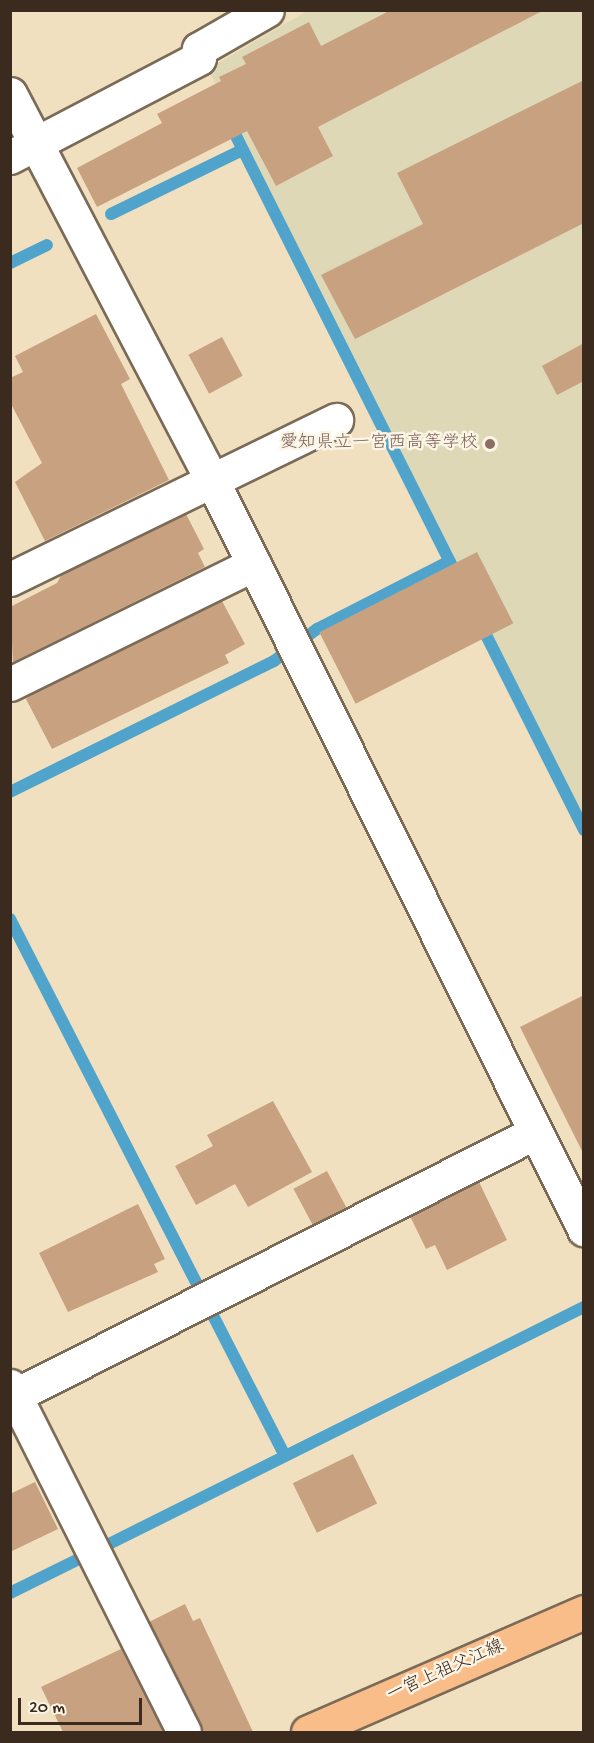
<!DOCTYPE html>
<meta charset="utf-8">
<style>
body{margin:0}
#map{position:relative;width:594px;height:1743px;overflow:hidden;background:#f0e0bf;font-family:"Gochi Hand","Klee One",sans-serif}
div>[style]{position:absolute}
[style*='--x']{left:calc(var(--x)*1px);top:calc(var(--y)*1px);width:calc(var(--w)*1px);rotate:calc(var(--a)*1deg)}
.built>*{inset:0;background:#ded8b7}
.stream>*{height:12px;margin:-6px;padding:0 6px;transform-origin:6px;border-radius:6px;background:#50a3cb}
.building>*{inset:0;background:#c8a180;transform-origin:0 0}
.roads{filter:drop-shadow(2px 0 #7a6a56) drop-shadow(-2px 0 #7a6a56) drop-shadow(0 2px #7a6a56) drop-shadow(0 -2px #7a6a56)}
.minor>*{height:33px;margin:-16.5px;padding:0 16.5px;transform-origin:16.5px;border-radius:16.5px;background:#fff}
.major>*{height:33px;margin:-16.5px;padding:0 16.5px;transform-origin:16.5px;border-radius:16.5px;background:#f8bd89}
.dots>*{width:16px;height:16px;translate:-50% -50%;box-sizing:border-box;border:3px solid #fcf5e5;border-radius:50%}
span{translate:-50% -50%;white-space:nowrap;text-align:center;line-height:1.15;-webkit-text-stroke:5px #fcf5e5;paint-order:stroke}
.education-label{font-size:18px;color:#785e54}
.right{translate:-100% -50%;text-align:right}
.street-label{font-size:18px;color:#3b2a1e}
.frame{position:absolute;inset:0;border:12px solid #3b2a1e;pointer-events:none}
.scale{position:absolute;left:18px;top:1698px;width:124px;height:27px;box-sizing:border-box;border:3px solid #3b2a1e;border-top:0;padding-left:8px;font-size:18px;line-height:21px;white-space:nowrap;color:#3b2a1e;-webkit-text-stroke:4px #fcf5e5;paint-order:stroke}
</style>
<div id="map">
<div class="built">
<i style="clip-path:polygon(307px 11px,583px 11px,583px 818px,208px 69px)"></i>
</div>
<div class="stream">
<i style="--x:230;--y:124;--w:508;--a:63.33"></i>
<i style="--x:111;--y:214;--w:146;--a:-26"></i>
<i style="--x:10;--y:263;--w:41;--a:-25.9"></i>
<i style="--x:480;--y:623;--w:232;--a:63.3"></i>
<i style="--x:10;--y:792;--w:295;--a:-26.4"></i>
<i style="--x:274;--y:661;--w:54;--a:-36.7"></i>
<i style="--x:317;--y:629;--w:149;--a:-27.1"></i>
<i style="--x:10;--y:919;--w:603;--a:62.88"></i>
<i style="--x:109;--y:1544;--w:531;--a:-26.52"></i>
<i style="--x:10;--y:1593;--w:81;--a:-26.3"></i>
</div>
<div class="building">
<i style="clip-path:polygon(391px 10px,544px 10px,318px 127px,333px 156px,276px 186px,247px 131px,97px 207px,77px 168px,162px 123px,157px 114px,221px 81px,219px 77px,246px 64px,242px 57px,309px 22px,321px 46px)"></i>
<i style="clip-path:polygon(584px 80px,584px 223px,355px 339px,321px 275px,423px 224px,397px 173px)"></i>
<i style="clip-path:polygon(96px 314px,130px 379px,121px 384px,169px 480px,45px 541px,15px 482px,42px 463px,10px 402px,10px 378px,23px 372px,15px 356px)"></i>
<i style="left:222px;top:337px;width:44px;height:38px;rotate:62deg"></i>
<i style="clip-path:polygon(584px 343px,584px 381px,557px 395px,542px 366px)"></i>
<i style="clip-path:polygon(186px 514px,204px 549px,198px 553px,205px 567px,13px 662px,10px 607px,57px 583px,62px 574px)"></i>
<i style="left:477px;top:552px;width:80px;height:177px;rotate:63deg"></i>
<i style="clip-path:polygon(222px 601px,245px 644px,225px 655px,229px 663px,52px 749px,26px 699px,30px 695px)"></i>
<i style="clip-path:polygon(584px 995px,584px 1155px,520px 1027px)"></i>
<i style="clip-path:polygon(273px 1101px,312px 1172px,248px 1207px,235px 1184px,196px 1205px,175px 1166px,213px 1146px,207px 1135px)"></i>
<i style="left:327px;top:1171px;width:41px;height:38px;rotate:62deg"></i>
<i style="clip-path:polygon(479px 1182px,507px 1240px,447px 1270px,435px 1245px,426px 1249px,410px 1216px)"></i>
<i style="clip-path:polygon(138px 1204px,165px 1259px,154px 1264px,158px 1272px,68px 1312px,39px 1253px)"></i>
<i style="left:353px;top:1454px;width:55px;height:67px;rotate:64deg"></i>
<i style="clip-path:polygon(35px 1482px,58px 1529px,10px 1552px,10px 1494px)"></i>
<i style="clip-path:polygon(185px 1604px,193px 1621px,200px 1618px,253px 1732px,203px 1732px,149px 1622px)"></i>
<i style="clip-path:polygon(121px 1649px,163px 1732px,63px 1732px,41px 1687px)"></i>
</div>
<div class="roads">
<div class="minor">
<i style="--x:10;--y:94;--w:433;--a:62.4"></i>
<i style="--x:211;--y:478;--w:839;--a:63.59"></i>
<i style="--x:10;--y:157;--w:213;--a:-27.6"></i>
<i style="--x:199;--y:58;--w:9;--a:-90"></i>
<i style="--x:199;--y:49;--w:78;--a:-29.8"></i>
<i style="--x:10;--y:579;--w:363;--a:-26"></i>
<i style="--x:10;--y:684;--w:272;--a:-26.2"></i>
<i style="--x:10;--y:1386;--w:387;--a:63.3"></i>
<i style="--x:10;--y:1398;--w:589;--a:-26.83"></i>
</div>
<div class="major">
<i style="--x:308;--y:1732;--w:301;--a:-23.5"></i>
</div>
</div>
<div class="dots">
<i style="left:490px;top:444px;background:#8d6e63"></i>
</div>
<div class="education-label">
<span class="right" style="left:478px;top:444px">愛知県立一宮西高等学校</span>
</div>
<div class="street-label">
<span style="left:446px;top:1672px;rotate:-24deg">一宮上祖父江線</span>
</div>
<div class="frame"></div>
<div class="scale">20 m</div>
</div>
